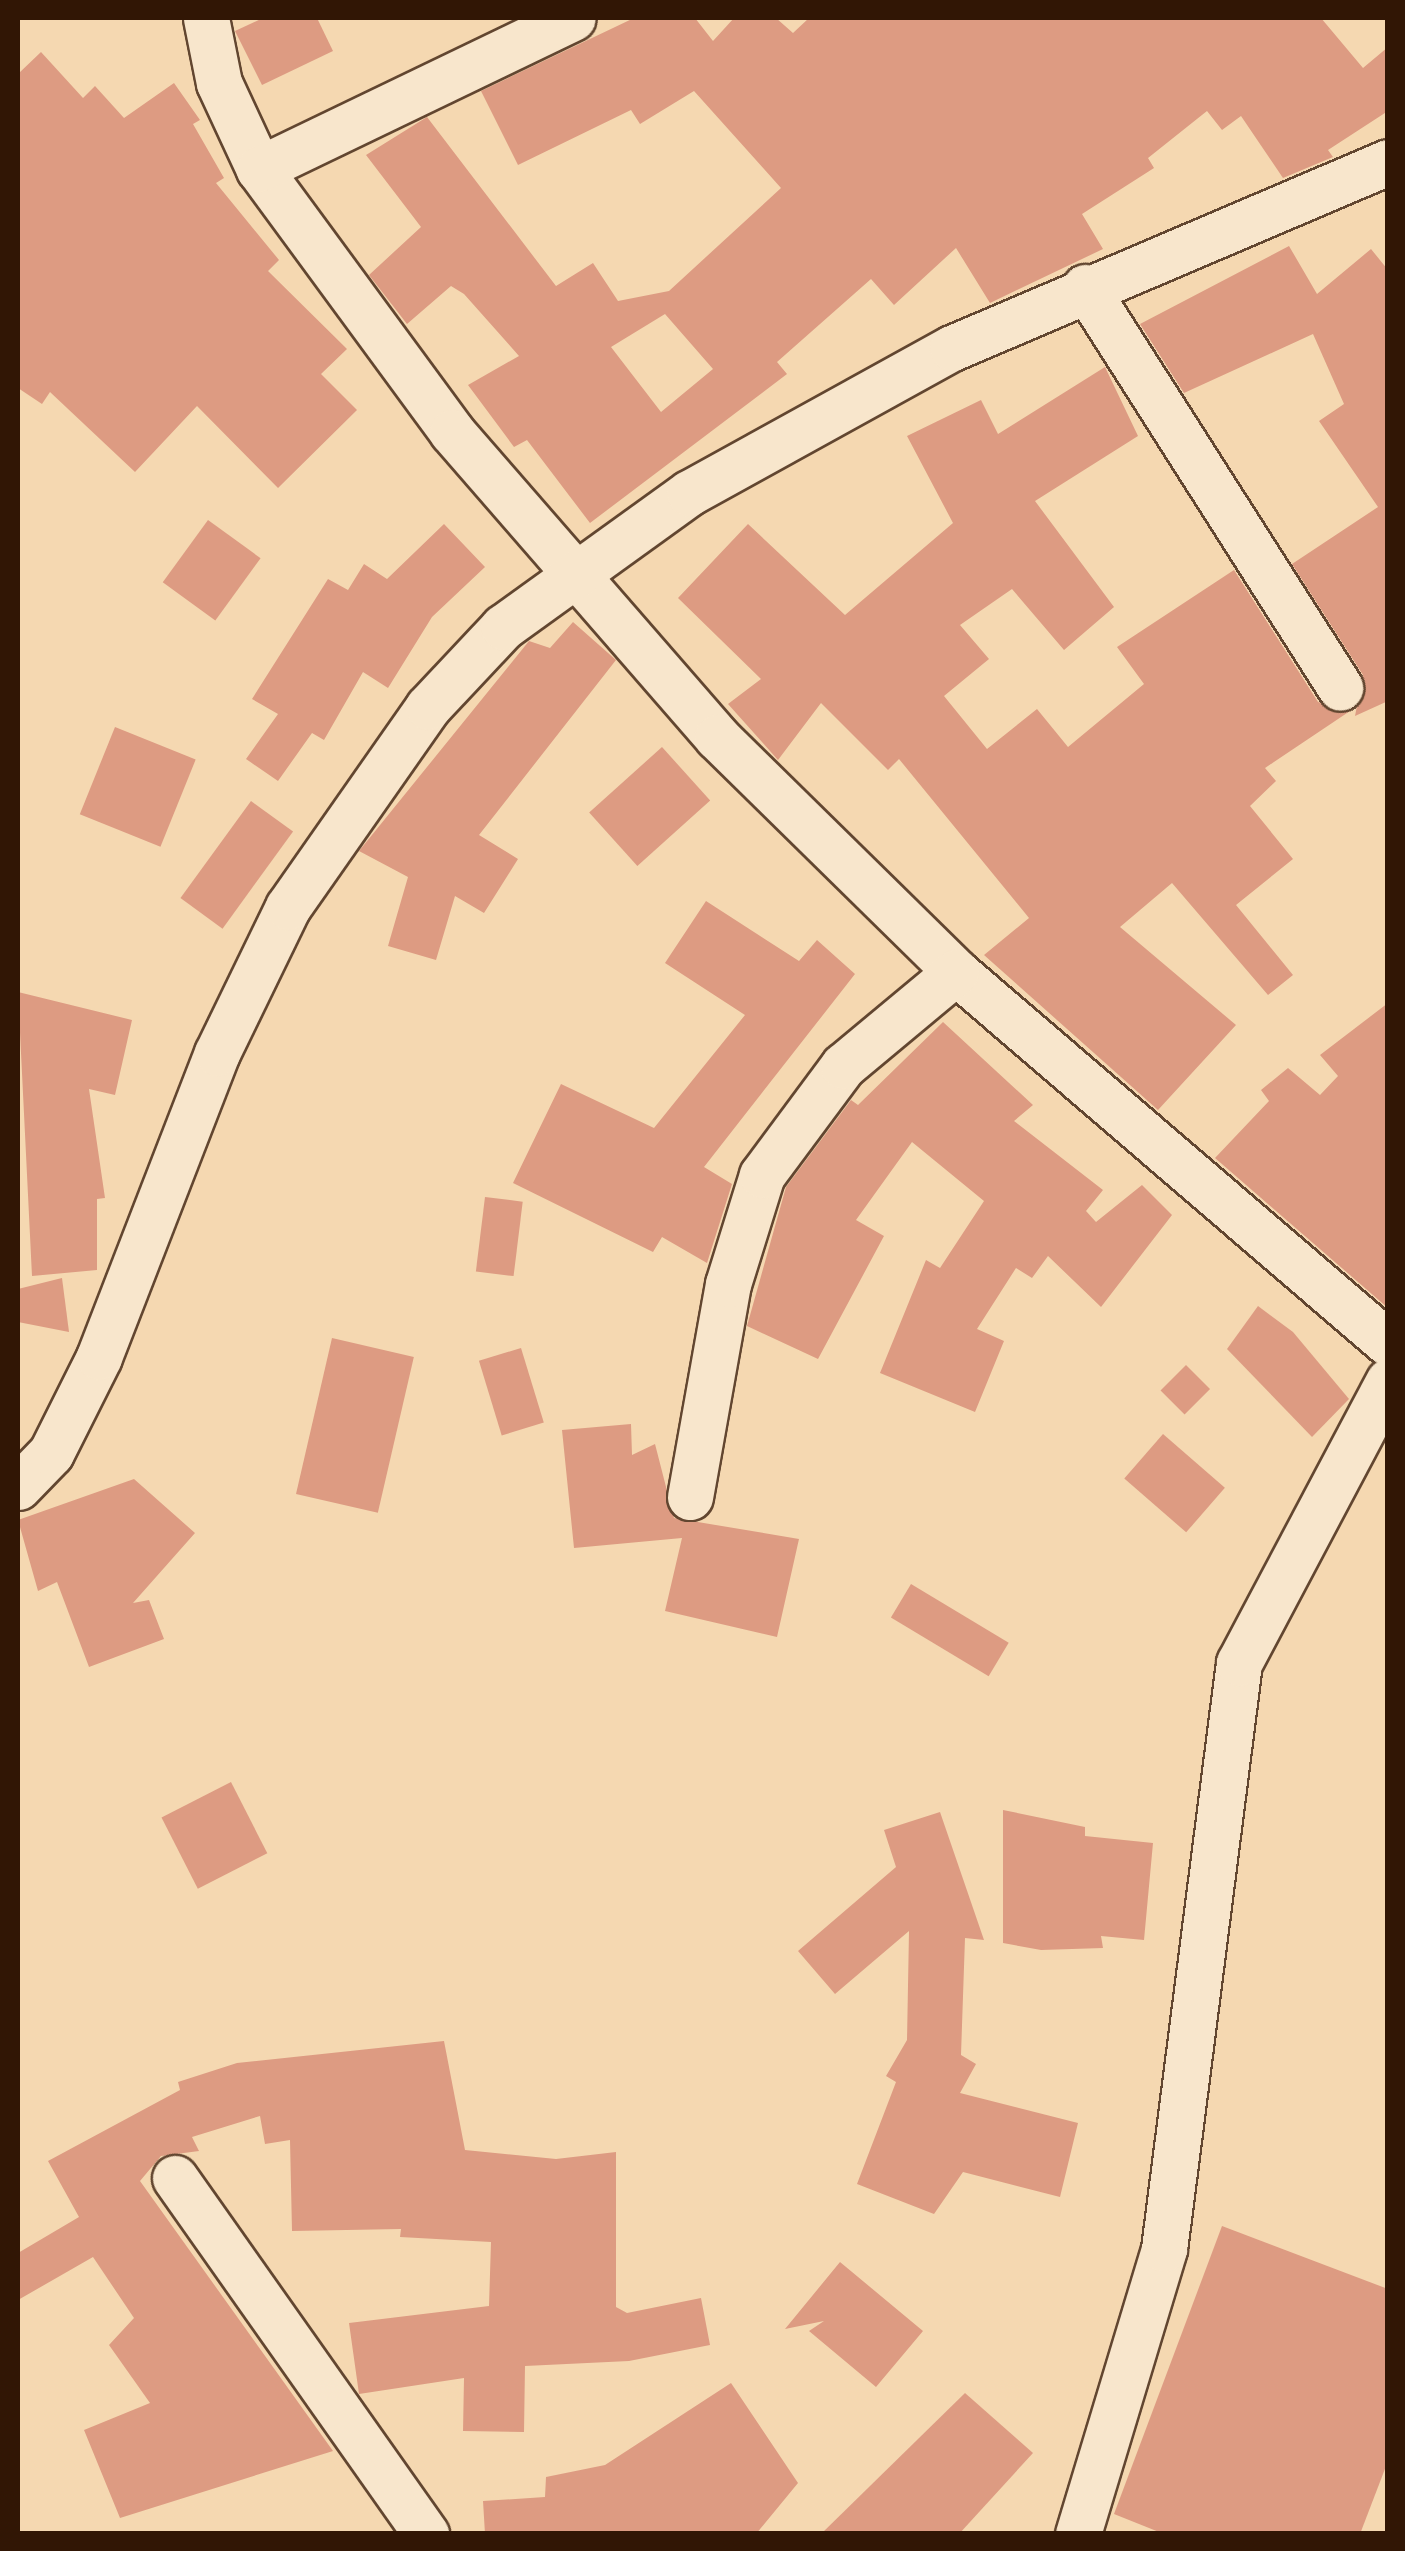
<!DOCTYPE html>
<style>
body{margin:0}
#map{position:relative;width:1405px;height:2551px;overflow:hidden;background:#f5d8b1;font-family:"IM FELL English",serif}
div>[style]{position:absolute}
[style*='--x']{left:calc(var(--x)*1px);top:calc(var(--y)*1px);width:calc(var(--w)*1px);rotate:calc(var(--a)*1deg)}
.building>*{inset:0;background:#dd9b82;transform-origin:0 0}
.roads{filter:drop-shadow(2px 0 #624630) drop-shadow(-2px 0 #624630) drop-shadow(0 2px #624630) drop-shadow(0 -2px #624630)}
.minor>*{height:45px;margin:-22.5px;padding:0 22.5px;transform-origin:22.5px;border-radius:22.5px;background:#f8e6cc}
span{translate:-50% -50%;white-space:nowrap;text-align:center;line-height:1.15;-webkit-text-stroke:8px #f8e6cc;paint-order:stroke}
.frame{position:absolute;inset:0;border:20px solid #311605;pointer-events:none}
</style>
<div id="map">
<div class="building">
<i style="clip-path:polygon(263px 18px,317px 18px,333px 51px,262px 85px,235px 31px)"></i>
<i style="clip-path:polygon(evenodd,634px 18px,695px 18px,713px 41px,734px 18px,776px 18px,793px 33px,809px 18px,1321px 18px,1363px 68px,1388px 47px,1388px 111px,1328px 150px,1333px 157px,1283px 178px,1241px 116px,1222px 130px,1207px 111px,1148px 158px,1154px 168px,1082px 214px,1103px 249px,990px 303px,956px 248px,894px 305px,871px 279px,777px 362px,787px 374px,590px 523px,527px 440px,514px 447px,468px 385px,519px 356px,464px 294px,451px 286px,407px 324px,369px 275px,421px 227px,366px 155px,427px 117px,556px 286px,593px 263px,618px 301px,669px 291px,781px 188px,694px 91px,640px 124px,631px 110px,518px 165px,481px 91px,634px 18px,665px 314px,713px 369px,661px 412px,611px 347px,665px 314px)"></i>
<i style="clip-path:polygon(41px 52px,83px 98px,95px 86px,124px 118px,174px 83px,200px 120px,193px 124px,224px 178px,216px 183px,279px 260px,268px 271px,347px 349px,321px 374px,357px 410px,278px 488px,197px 406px,135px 472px,50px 392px,42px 404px,18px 388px,18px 74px)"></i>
<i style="clip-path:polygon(1289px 246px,1317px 294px,1371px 249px,1388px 270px,1388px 701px,1355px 716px,1363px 675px,1292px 564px,1378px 507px,1319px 421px,1344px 404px,1313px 334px,1184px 393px,1140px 324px)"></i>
<i style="clip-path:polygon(1105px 367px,1138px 436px,1035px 501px,1114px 607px,1064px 650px,1012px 589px,960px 625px,989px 659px,944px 696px,987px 749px,1037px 709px,1068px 747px,1144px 684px,1117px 647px,1234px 570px,1318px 702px,1350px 711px,1265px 768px,1276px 781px,1250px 806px,1293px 859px,1236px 905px,1293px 975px,1268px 995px,1172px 883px,1120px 927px,1236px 1025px,1158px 1110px,984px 955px,1029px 918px,899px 759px,888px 770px,821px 703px,778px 760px,728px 704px,761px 679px,678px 598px,748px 524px,845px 615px,953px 523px,907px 436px,981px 400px,998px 434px)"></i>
<i style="left:208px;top:520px;width:65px;height:77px;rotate:36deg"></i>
<i style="clip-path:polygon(444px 524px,485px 567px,432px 617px,388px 688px,363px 672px,324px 740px,312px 733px,278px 781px,246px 759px,278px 714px,252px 699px,328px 579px,348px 590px,364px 564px,387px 579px)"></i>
<i style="clip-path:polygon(573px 622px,616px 660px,479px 835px,518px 859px,484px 913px,455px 896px,436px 960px,388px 946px,408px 877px,359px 851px,529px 641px,550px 648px)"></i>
<i style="left:115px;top:727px;width:87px;height:94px;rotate:22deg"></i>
<i style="left:662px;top:747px;width:72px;height:98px;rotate:48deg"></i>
<i style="left:251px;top:801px;width:52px;height:120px;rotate:36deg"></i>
<i style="clip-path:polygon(706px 901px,799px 961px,817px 940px,855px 974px,704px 1167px,732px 1184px,707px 1263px,662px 1237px,653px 1252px,513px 1183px,561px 1084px,654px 1128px,745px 1015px,665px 963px)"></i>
<i style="clip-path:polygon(18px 992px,132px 1020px,115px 1095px,89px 1089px,105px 1198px,97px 1199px,97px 1270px,32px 1276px)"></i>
<i style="clip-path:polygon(1388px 1003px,1388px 1308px,1215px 1158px,1269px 1101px,1261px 1090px,1288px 1068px,1320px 1095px,1338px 1076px,1320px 1055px)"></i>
<i style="clip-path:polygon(943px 1022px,1033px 1105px,1014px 1121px,1103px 1190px,1086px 1211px,1096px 1222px,1142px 1185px,1172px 1215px,1101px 1307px,1048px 1256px,1032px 1278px,1016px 1268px,977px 1329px,1004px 1341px,975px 1412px,880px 1373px,926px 1260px,940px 1268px,984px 1201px,912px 1142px,856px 1220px,884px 1236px,818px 1359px,747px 1326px,786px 1187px,851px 1100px,858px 1105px)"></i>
<i style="left:485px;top:1197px;width:38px;height:75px;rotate:7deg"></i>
<i style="clip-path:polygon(62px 1278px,69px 1332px,18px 1322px,18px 1289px)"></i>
<i style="clip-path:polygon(1258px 1306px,1293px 1332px,1349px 1399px,1312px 1437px,1227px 1349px)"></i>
<i style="left:332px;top:1338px;width:84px;height:160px;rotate:13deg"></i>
<i style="left:521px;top:1348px;width:78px;height:44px;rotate:73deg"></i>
<i style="left:1186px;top:1365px;width:34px;height:36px;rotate:45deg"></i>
<i style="clip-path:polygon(631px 1424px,632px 1455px,655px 1444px,674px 1518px,799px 1539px,777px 1637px,665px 1611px,682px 1538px,574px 1548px,562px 1430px)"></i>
<i style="left:1163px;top:1434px;width:82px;height:59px;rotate:41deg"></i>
<i style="clip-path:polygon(134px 1479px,195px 1533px,133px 1603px,149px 1600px,164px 1639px,89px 1667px,57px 1582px,38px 1591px,18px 1520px)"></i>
<i style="left:911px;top:1584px;width:114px;height:39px;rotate:31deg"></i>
<i style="left:231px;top:1782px;width:80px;height:78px;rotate:63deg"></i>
<i style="clip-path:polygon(1003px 1810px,1085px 1827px,1085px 1836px,1153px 1843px,1144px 1940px,1101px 1936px,1103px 1948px,1041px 1950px,1003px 1943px)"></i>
<i style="clip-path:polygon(940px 1812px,984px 1940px,965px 1938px,961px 2055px,976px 2064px,960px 2093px,1078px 2123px,1060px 2197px,963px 2172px,934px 2214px,857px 2184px,896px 2082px,886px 2076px,907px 2040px,909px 1931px,835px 1994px,798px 1951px,896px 1867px,884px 1830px)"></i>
<i style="clip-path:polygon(444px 2041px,465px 2150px,556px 2159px,616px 2152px,616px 2307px,627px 2313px,701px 2298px,710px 2345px,629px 2361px,525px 2366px,524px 2432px,463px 2431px,464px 2378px,359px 2394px,349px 2323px,489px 2306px,491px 2242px,400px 2237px,401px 2229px,292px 2231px,290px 2140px,265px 2144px,260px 2116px,192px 2137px,199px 2151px,161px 2156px,140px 2181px,333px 2451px,120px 2518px,84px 2430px,150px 2403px,109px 2345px,134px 2318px,93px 2257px,18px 2300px,18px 2253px,79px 2217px,48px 2161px,180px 2090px,178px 2082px,237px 2063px)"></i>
<i style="clip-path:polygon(1222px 2226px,1388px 2289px,1388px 2461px,1360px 2534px,1164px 2534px,1114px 2514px)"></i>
<i style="clip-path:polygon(840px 2262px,923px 2331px,876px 2387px,809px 2331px,824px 2321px,785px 2329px)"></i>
<i style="clip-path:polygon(731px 2383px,798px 2483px,756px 2534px,485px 2534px,483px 2501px,545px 2497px,546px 2477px,605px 2465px)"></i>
<i style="clip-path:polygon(965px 2393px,1033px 2453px,959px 2534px,821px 2534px)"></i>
</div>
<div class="roads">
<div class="minor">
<i style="--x:206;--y:18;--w:66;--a:78.7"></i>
<i style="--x:219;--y:83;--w:95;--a:65.1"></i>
<i style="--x:259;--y:169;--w:326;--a:53.7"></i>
<i style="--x:452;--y:432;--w:404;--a:49"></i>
<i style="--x:717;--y:737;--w:335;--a:44.5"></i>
<i style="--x:956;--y:972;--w:569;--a:40.66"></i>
<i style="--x:259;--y:169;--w:348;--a:-25.7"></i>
<i style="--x:1085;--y:287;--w:475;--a:57.5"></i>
<i style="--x:18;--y:1487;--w:47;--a:-45.9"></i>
<i style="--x:51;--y:1453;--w:107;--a:-63.4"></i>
<i style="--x:99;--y:1357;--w:326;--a:-68.8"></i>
<i style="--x:217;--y:1053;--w:162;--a:-64.1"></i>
<i style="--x:288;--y:907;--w:244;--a:-55"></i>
<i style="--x:428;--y:707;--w:110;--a:-46.8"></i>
<i style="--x:503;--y:627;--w:229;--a:-35.8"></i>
<i style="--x:689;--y:493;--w:300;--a:-28.9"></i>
<i style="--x:952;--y:348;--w:474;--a:-23.1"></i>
<i style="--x:690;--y:1497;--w:216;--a:-79.9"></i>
<i style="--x:728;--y:1284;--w:114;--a:-72.7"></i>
<i style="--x:762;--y:1175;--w:136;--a:-53.4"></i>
<i style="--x:843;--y:1066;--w:147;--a:-39.8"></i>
<i style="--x:175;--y:2178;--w:436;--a:54.8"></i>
<i style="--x:1078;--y:2534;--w:298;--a:-73.2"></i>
<i style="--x:1164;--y:2249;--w:591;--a:-82.71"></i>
<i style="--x:1239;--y:1663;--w:319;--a:-62.1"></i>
</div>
</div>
<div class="frame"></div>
</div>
